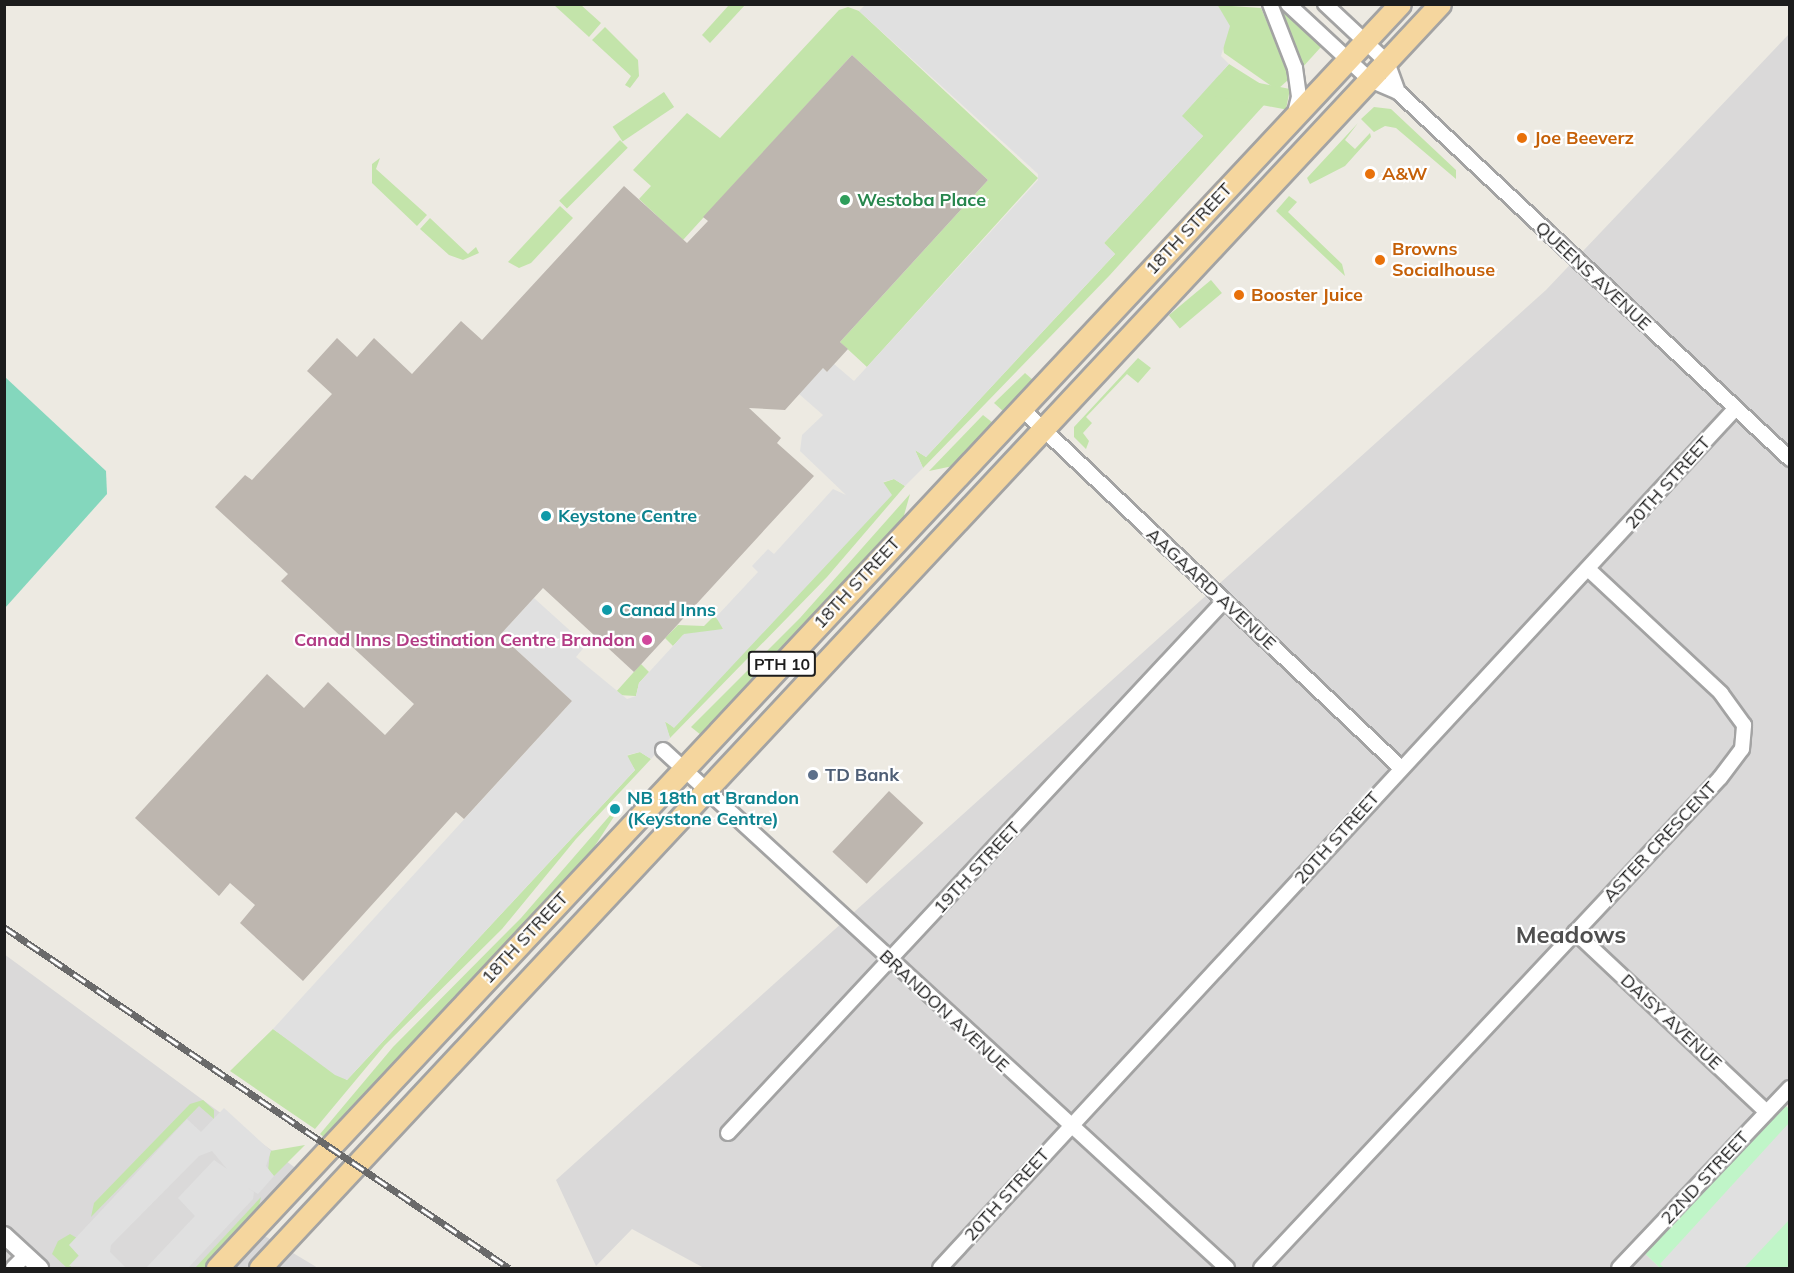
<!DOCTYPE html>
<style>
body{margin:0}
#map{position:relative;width:1794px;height:1273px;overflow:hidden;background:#edeae2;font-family:Mulish,sans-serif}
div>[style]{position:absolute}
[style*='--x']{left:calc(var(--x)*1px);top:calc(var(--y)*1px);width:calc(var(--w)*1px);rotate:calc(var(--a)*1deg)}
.residential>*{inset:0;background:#dad9d9}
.grass>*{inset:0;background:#c3e4aa;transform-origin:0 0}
.park>*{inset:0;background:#c0f5c8}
.pitch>*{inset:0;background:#84d7bd}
.parking>*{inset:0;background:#e0e0e0}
.building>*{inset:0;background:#bdb6af;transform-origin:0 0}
.roads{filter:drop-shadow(2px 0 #a3a3a3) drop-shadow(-2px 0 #a3a3a3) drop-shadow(0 2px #a3a3a3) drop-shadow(0 -2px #a3a3a3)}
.minor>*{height:14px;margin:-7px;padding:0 7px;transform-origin:7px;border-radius:7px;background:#fff}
.tertiary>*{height:16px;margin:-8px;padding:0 8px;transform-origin:8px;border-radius:8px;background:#fff}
.primary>*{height:21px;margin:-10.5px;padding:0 10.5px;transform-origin:10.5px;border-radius:10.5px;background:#f5d69e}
.rail>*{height:7px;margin-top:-3.5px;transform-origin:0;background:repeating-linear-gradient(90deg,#fff 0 14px,#6a6a6a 0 28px);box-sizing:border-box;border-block:2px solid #6a6a6a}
.dots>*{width:16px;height:16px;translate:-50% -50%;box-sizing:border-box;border:3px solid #fff;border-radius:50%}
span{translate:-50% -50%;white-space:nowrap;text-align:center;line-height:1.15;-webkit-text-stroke:4.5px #fff;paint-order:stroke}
.shield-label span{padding:2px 4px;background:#fff;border:2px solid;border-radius:4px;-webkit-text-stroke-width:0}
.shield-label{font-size:16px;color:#1c1c1c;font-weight:700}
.food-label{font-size:18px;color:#c56008;font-weight:700}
.left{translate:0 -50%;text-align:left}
.leisure-label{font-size:18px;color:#27864d;font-weight:700}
.street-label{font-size:18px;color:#1c1c1c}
.culture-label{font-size:18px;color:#0d838f;font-weight:700}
.hotel-label{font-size:18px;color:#b23c85;font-weight:700}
.right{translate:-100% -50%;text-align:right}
.service-label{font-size:18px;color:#4e5e75;font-weight:700}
.district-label{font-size:24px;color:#4f4f4f;font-weight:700}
.frame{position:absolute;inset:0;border:6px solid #1c1c1c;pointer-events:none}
</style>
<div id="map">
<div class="residential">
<i style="clip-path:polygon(1789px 34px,1789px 1088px,1640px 1249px,1660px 1268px,704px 1268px,632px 1229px,596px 1266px,556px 1180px,1546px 290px)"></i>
<i style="clip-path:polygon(4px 954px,301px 1172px,250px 1227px,318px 1268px,5px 1268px)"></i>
</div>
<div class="grass">
<i style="clip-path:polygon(554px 5px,581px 5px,601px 23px,589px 37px)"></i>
<i style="clip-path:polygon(729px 5px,745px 5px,710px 43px,702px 35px)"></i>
<i style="clip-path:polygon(1217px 5px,1261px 8px,1286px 66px,1289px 79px,1277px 90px,1224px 53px)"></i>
<i style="clip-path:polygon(848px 7px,859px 11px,1038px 178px,867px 367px,840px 342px,988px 180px,852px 55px,683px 240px,639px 199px,651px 186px,633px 170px,687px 113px,720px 138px,839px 10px)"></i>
<i style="clip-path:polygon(1284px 13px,1321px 47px,1301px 69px,1282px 15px)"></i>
<i style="clip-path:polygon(605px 27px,638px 60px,639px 76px,630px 88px,625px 85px,631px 76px,592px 40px)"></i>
<i style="clip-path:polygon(1229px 64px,1275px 93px,1109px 276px,923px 468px,915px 450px,926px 457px,1115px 254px,1104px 243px,1203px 136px,1181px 116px)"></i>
<i style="left:1290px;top:89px;width:21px;height:385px;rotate:101deg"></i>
<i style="left:664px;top:92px;width:18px;height:62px;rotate:56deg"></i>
<i style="clip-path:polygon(1374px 107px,1391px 109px,1456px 170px,1456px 179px,1396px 128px,1385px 126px,1374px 132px,1361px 119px)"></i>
<i style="clip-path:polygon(1358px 123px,1345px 140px,1355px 149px,1370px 133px,1371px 137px,1345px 166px,1310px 184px,1307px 178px)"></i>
<i style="left:620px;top:140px;width:11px;height:86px;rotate:45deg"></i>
<i style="clip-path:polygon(380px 158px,376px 169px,427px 215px,417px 226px,372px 183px,372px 164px)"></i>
<i style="clip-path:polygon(1289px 196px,1297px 202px,1288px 212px,1342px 264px,1345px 276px,1276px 211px)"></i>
<i style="clip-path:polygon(560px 206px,573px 218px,531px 263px,519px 268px,508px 262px)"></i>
<i style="clip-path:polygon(430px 218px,468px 254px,476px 247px,479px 253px,463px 260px,449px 255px,420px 229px)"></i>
<i style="left:1211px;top:280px;width:17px;height:55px;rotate:50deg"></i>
<i style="clip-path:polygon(1138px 358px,1151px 368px,1138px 383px,1127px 374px,1086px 417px,1092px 423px,1083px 433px,1089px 441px,1086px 449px,1074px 437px,1074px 427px)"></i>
<i style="clip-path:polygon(1025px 373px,1033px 380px,1004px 412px,994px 403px)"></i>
<i style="clip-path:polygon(983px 415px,993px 423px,953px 466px,929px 471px)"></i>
<i style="clip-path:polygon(894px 479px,905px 486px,827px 577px,670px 738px,664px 721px,674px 727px,891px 495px,882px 483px)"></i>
<i style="clip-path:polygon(910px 494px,903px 519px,701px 735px,691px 727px,800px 618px)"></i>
<i style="clip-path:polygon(714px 616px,725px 626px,721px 631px,683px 635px,673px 646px,665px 638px,678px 625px,704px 626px)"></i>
<i style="clip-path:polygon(641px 664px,649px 672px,639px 683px,636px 696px,618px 695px,615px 693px)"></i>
<i style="clip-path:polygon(640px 752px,651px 759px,576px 839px,502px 929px,385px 1045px,315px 1129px,230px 1071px,273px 1029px,347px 1080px,635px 770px,626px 756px)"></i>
<i style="clip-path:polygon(612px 813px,615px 815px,587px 858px,325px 1138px,320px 1134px,393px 1047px,521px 918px)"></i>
<i style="clip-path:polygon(203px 1100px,214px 1110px,214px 1119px,199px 1106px,91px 1217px,94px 1203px,190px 1104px)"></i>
<i style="clip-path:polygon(305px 1145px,274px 1176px,268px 1171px,270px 1151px)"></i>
<i style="clip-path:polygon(261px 1197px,258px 1210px,204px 1268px,195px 1268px)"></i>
<i style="clip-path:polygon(70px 1234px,77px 1238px,70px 1245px,79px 1255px,70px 1265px,72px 1268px,67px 1268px,52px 1254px,58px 1241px)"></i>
</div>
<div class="park">
<i style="clip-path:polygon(1779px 1099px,1789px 1109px,1789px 1268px,1660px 1268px,1639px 1248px)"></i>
</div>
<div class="pitch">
<i style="clip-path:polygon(5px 377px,106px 471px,107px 494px,5px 608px)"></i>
</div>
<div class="parking">
<i style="clip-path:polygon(866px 4px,1217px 4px,1230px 26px,1221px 56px,1229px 64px,1182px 116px,1203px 136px,1104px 243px,1115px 254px,926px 457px,915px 450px,923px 468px,905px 486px,894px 479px,883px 482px,892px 495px,674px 728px,665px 721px,670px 738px,651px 759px,640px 752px,627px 755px,635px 770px,347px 1080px,335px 1075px,273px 1029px,572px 701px,500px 635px,534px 598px,586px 645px,576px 657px,627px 699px,636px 696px,639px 683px,684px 634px,723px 629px,716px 617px,758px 572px,752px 566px,768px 549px,774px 554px,833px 489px,846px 495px,800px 451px,802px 435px,823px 415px,799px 394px,823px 368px,827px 372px,834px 364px,854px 381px,1038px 180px,1038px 174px,859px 11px)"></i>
<i style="clip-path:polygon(224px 1108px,271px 1151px,266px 1166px,274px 1176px,258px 1194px,246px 1187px,254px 1192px,253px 1199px,188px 1268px,146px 1268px,195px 1216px,178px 1198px,214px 1160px,227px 1169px,212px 1151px,199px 1156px,111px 1245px,110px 1252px,126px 1268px,69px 1266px,79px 1256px,69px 1245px,187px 1119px,201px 1132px)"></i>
<i style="clip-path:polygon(1789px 1123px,1789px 1220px,1744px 1268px,1664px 1268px,1660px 1264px)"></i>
</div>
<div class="building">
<i style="clip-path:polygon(852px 55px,988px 180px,840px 342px,848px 349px,827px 372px,823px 368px,785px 410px,749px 408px,781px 438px,777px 443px,814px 476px,634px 672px,543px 588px,500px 635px,572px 701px,464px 819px,456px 812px,303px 981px,240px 923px,255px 905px,230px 883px,219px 896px,135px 818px,267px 674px,304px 708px,328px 682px,385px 735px,414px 704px,281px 581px,288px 574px,215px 507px,245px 475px,252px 480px,332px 394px,307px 371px,337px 338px,357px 357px,374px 338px,412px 374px,461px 321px,482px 340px,624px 186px,687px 243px,708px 221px,703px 217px)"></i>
<i style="left:889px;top:791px;width:47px;height:83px;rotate:43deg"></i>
</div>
<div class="roads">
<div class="minor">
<i style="--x:1270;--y:4;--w:69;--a:68.7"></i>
<i style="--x:1295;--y:68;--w:29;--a:82"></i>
<i style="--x:1299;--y:97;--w:16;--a:104"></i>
<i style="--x:1288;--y:4;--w:112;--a:42.8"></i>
<i style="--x:1370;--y:80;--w:30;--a:23"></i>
<i style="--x:1398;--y:92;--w:537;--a:43.11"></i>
<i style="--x:1325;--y:4;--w:85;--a:43.1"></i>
<i style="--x:1387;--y:62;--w:32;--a:70"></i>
<i style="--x:1021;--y:408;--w:523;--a:43.45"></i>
<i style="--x:663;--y:750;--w:766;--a:42.57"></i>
<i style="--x:1575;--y:932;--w:263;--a:43.2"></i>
<i style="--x:728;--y:1133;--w:727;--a:-47.01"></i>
<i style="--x:13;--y:1268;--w:18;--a:-45"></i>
<i style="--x:940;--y:1268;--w:1170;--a:-47.22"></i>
<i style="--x:1261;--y:1268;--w:671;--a:-46.87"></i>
<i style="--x:1720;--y:778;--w:36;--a:-53"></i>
<i style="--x:1742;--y:749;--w:24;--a:-85"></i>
<i style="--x:1744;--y:725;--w:39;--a:-126"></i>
<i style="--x:1721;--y:693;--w:180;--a:-137"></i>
<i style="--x:1619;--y:1268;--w:248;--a:-46.5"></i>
</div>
<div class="tertiary">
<i style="--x:4;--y:1235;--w:49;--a:42.5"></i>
</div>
<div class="primary">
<i style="--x:217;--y:1268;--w:1731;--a:-46.9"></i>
<i style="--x:260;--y:1268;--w:1729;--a:-46.97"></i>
</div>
</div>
<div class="rail">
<i style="--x:4;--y:927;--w:609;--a:34.03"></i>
</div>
<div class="dots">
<i style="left:1522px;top:138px;background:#e8710a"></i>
<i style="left:1370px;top:174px;background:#e8710a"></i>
<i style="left:845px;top:200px;background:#2e9e5b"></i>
<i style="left:1380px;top:260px;background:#e8710a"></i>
<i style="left:1239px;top:295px;background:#e8710a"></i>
<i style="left:546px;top:516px;background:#0f9aa8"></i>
<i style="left:607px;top:610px;background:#0f9aa8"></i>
<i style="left:647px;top:640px;background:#d1479c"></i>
<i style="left:813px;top:775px;background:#5c6f8a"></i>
<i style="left:615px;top:809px;background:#0f9aa8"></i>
</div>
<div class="shield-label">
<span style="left:782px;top:664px">PTH 10</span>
</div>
<div class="food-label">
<span class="left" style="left:1534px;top:138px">Joe Beeverz</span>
<span class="left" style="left:1382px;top:174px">A&amp;W</span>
<span class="left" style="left:1392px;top:260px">Browns<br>Socialhouse</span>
<span class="left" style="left:1251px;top:295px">Booster Juice</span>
</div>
<div class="leisure-label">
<span class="left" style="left:857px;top:200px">Westoba Place</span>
</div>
<div class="street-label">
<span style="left:1189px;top:229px;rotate:-47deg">18TH STREET</span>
<span style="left:1593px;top:276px;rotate:43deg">QUEENS AVENUE</span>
<span style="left:1668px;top:483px;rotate:-48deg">20TH STREET</span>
<span style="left:857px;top:583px;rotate:-47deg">18TH STREET</span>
<span style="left:1211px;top:589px;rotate:43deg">AAGAARD AVENUE</span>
<span style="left:1337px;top:838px;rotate:-48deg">20TH STREET</span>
<span style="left:1660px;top:842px;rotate:-47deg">ASTER CRESCENT</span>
<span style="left:977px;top:868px;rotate:-47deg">19TH STREET</span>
<span style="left:525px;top:938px;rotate:-47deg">18TH STREET</span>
<span style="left:944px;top:1011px;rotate:43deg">BRANDON AVENUE</span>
<span style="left:1671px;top:1022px;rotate:43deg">DAISY AVENUE</span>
<span style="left:1705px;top:1178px;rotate:-47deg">22ND STREET</span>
<span style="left:1007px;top:1195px;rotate:-48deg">20TH STREET</span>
</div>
<div class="culture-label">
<span class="left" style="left:558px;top:516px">Keystone Centre</span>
<span class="left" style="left:619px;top:610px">Canad Inns</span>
<span class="left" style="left:627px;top:809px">NB 18th at Brandon<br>(Keystone Centre)</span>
</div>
<div class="hotel-label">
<span class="right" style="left:635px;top:640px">Canad Inns Destination Centre Brandon</span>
</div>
<div class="service-label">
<span class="left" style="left:825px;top:775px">TD Bank</span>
</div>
<div class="district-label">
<span style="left:1571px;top:935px">Meadows</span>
</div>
<div class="frame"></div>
</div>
